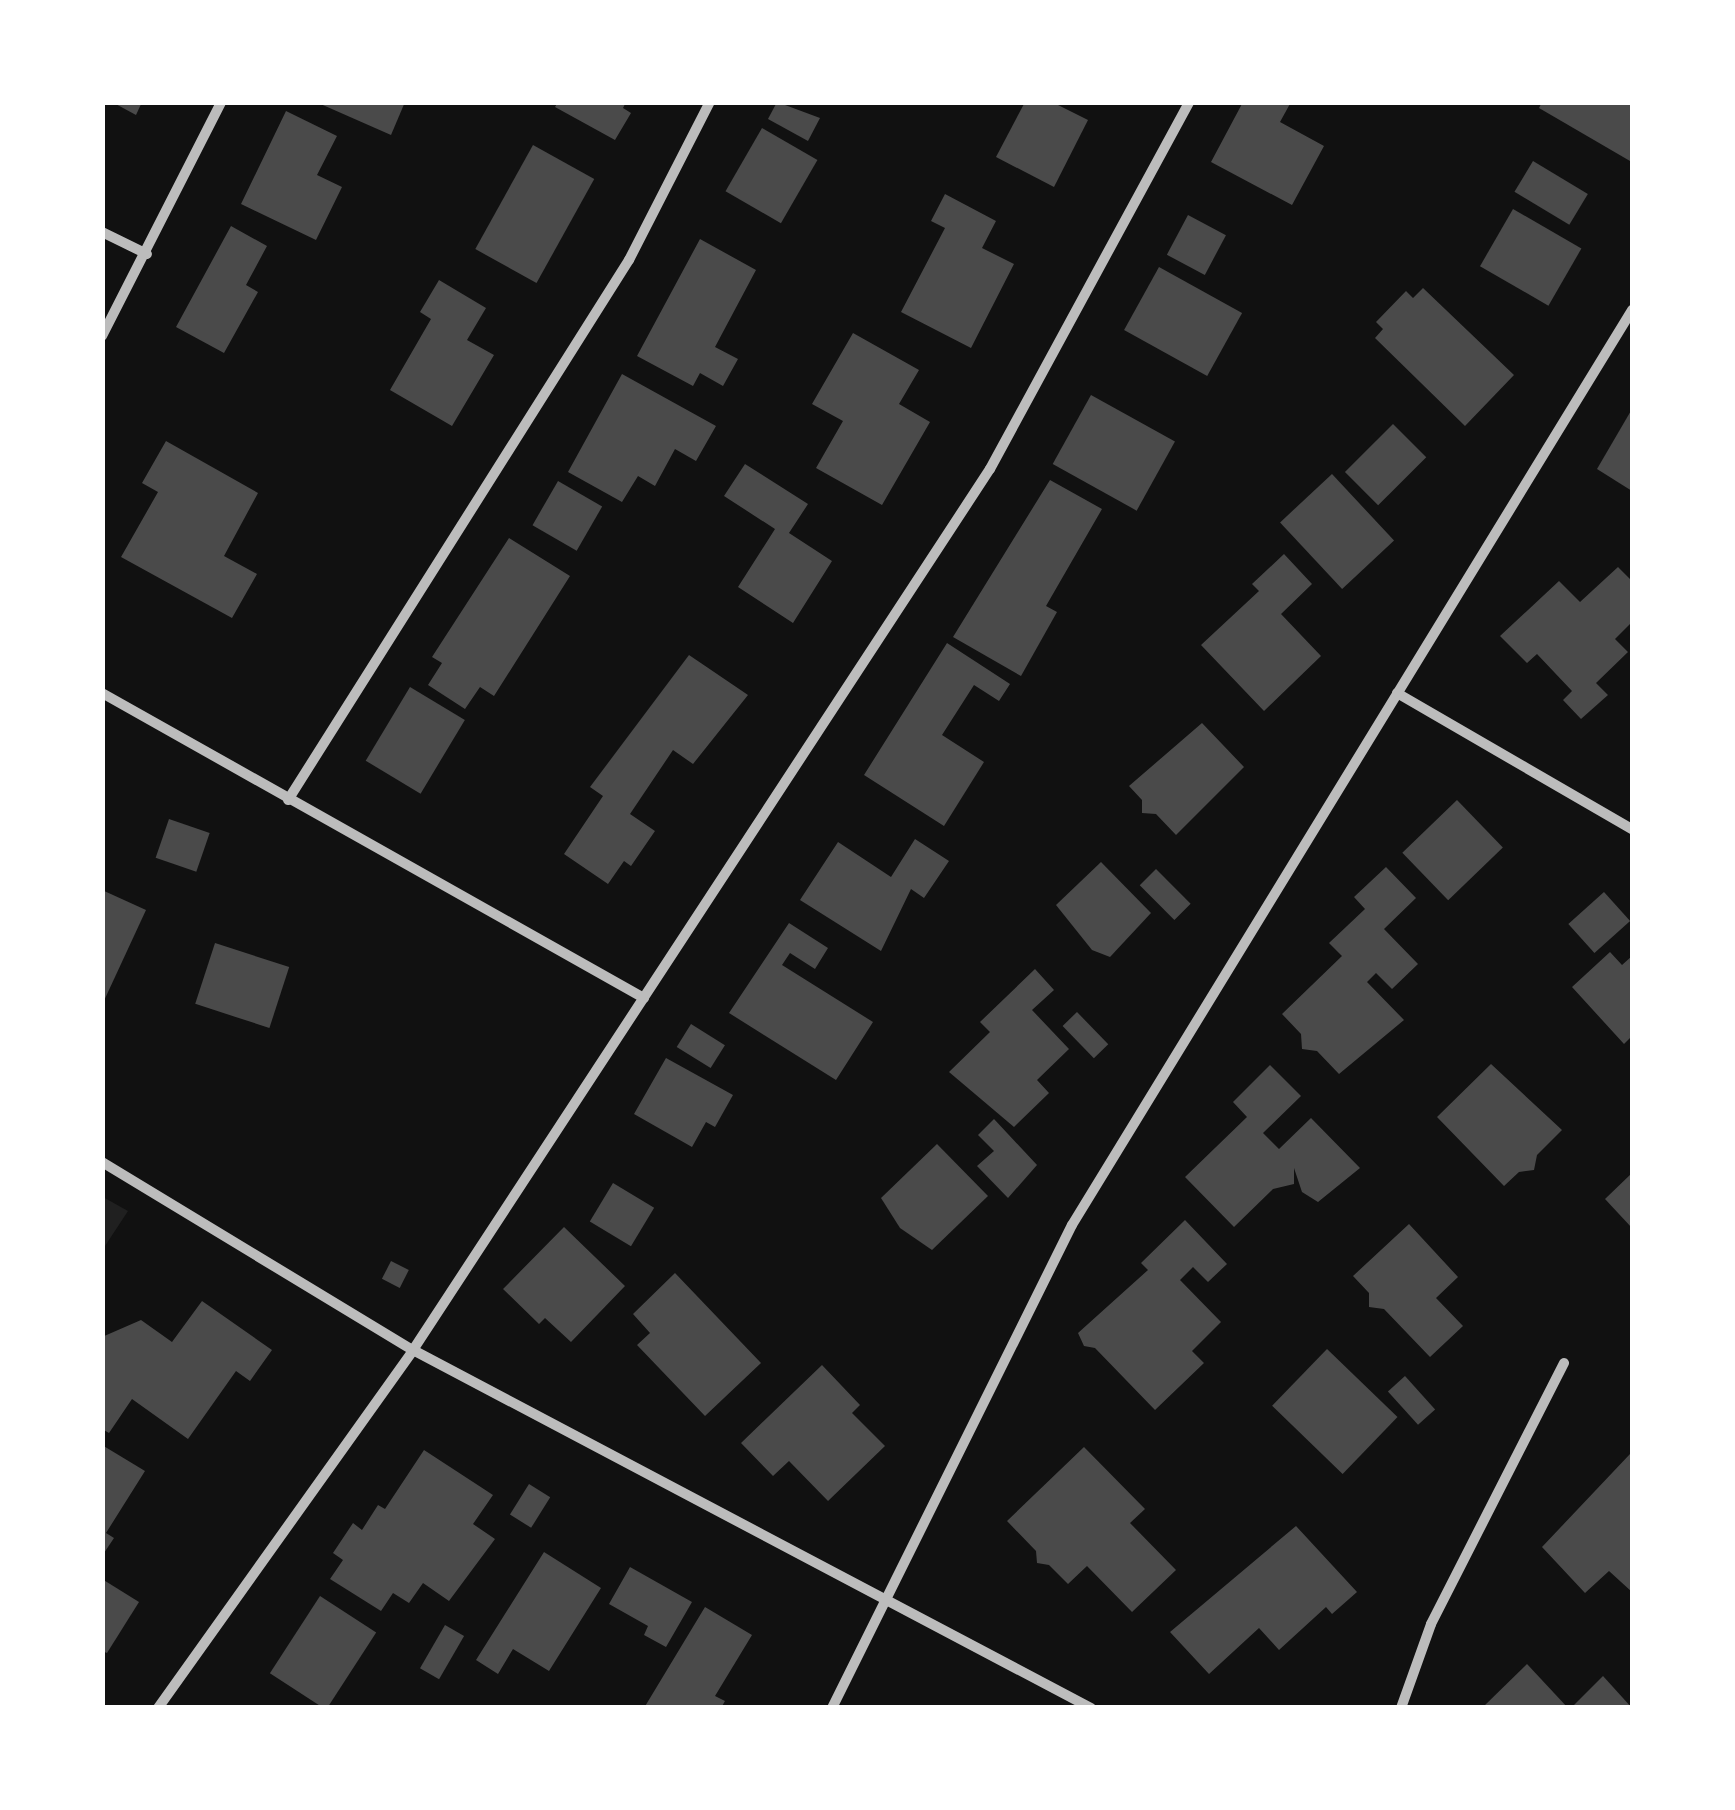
<!DOCTYPE html>
<style>
body{margin:0}
#map{position:relative;width:1735px;height:1810px;overflow:hidden;background:#111;font-family:Karla,sans-serif}
div>[style]{position:absolute}
[style*='--x']{left:calc(var(--x)*1px);top:calc(var(--y)*1px);width:calc(var(--w)*1px);rotate:calc(var(--a)*1deg)}
.green>*{inset:0;background:#202020}
.building>*{inset:0;background:#4a4a4a;transform-origin:0 0}
.minor>*{height:10px;margin:-5px;padding:0 5px;transform-origin:5px;border-radius:5px;background:#bcbcbc}
span{translate:-50% -50%;white-space:nowrap;text-align:center;line-height:1.15;-webkit-text-stroke:10px #fff;paint-order:stroke}
.frame{position:absolute;inset:0;border:105px solid #fff;pointer-events:none}
</style>
<div id="map">
<div class="green">
<i style="clip-path:polygon(103px 1197px,128px 1211px,103px 1249px)"></i>
</div>
<div class="building">
<i style="clip-path:polygon(112px 102px,142px 102px,136px 115px)"></i>
<i style="clip-path:polygon(316px 102px,405px 102px,391px 135px)"></i>
<i style="clip-path:polygon(558px 102px,626px 102px,623px 108px,631px 113px,615px 140px,555px 107px)"></i>
<i style="clip-path:polygon(777px 102px,820px 118px,808px 141px,768px 119px)"></i>
<i style="clip-path:polygon(1025px 102px,1052px 102px,1088px 120px,1054px 187px,996px 157px)"></i>
<i style="clip-path:polygon(1243px 102px,1291px 102px,1280px 122px,1324px 146px,1292px 205px,1211px 162px)"></i>
<i style="clip-path:polygon(1542px 102px,1632px 102px,1630px 161px,1539px 108px)"></i>
<i style="clip-path:polygon(286px 111px,337px 136px,317px 175px,342px 187px,316px 240px,241px 204px)"></i>
<i style="left:762px;top:128px;width:64px;height:73px;rotate:30deg"></i>
<i style="left:533px;top:145px;width:70px;height:119px;rotate:29deg"></i>
<i style="left:1533px;top:161px;width:64px;height:36px;rotate:31deg"></i>
<i style="clip-path:polygon(945px 194px,996px 221px,982px 248px,1014px 264px,971px 348px,901px 312px,945px 228px,931px 221px)"></i>
<i style="left:1513px;top:209px;width:79px;height:66px;rotate:30deg"></i>
<i style="left:1188px;top:215px;width:43px;height:45px;rotate:28deg"></i>
<i style="clip-path:polygon(231px 226px,267px 246px,246px 285px,258px 292px,224px 353px,176px 327px)"></i>
<i style="clip-path:polygon(700px 239px,756px 270px,715px 347px,738px 359px,723px 386px,700px 373px,693px 386px,637px 356px)"></i>
<i style="left:1159px;top:267px;width:95px;height:72px;rotate:29deg"></i>
<i style="clip-path:polygon(439px 280px,486px 308px,467px 340px,494px 355px,452px 426px,390px 390px,431px 319px,420px 312px)"></i>
<i style="clip-path:polygon(1423px 288px,1514px 375px,1465px 426px,1375px 338px,1383px 329px,1376px 322px,1406px 291px,1413px 298px)"></i>
<i style="clip-path:polygon(853px 333px,919px 370px,899px 404px,930px 422px,882px 505px,816px 468px,843px 421px,812px 404px)"></i>
<i style="clip-path:polygon(622px 374px,716px 426px,696px 461px,675px 449px,655px 486px,638px 476px,622px 502px,568px 472px)"></i>
<i style="left:1091px;top:395px;width:96px;height:79px;rotate:29deg"></i>
<i style="clip-path:polygon(1632px 409px,1632px 491px,1597px 469px)"></i>
<i style="left:1393px;top:424px;width:47px;height:68px;rotate:45deg"></i>
<i style="clip-path:polygon(166px 441px,258px 493px,224px 556px,257px 574px,232px 618px,121px 557px,158px 492px,142px 483px)"></i>
<i style="clip-path:polygon(745px 464px,808px 504px,789px 533px,832px 561px,793px 623px,738px 587px,775px 529px,724px 496px)"></i>
<i style="left:1332px;top:474px;width:91px;height:71px;rotate:47deg"></i>
<i style="clip-path:polygon(1050px 480px,1102px 509px,1046px 606px,1057px 612px,1021px 676px,953px 637px)"></i>
<i style="left:558px;top:481px;width:51px;height:51px;rotate:30deg"></i>
<i style="clip-path:polygon(509px 538px,570px 576px,494px 696px,480px 687px,465px 709px,428px 685px,442px 663px,432px 657px)"></i>
<i style="clip-path:polygon(1284px 554px,1312px 584px,1281px 614px,1321px 656px,1264px 711px,1201px 645px,1259px 591px,1252px 584px)"></i>
<i style="clip-path:polygon(1618px 567px,1632px 581px,1632px 622px,1615px 639px,1628px 652px,1596px 683px,1608px 695px,1581px 719px,1563px 700px,1572px 691px,1537px 654px,1527px 663px,1500px 636px,1559px 581px,1580px 602px)"></i>
<i style="clip-path:polygon(947px 643px,1010px 684px,999px 701px,974px 685px,942px 735px,984px 762px,944px 826px,864px 775px)"></i>
<i style="clip-path:polygon(689px 655px,748px 695px,693px 764px,673px 750px,630px 814px,655px 831px,631px 866px,624px 861px,608px 884px,564px 854px,603px 796px,590px 787px)"></i>
<i style="left:410px;top:687px;width:64px;height:86px;rotate:31deg"></i>
<i style="clip-path:polygon(1202px 723px,1244px 767px,1176px 835px,1156px 814px,1142px 813px,1142px 800px,1129px 786px)"></i>
<i style="left:1457px;top:800px;width:66px;height:76px;rotate:46deg"></i>
<i style="left:169px;top:819px;width:43px;height:41px;rotate:19deg"></i>
<i style="clip-path:polygon(915px 839px,949px 861px,924px 898px,911px 889px,881px 951px,800px 900px,838px 842px,891px 877px)"></i>
<i style="clip-path:polygon(1101px 862px,1151px 913px,1110px 957px,1092px 950px,1056px 905px)"></i>
<i style="clip-path:polygon(1386px 867px,1416px 898px,1384px 929px,1418px 964px,1392px 989px,1376px 973px,1367px 982px,1404px 1020px,1339px 1074px,1317px 1051px,1302px 1049px,1301px 1034px,1282px 1014px,1342px 956px,1329px 943px,1365px 909px,1354px 897px)"></i>
<i style="left:1156px;top:869px;width:49px;height:23px;rotate:45deg"></i>
<i style="clip-path:polygon(102px 890px,146px 910px,102px 1005px)"></i>
<i style="left:1604px;top:892px;width:39px;height:48px;rotate:48deg"></i>
<i style="clip-path:polygon(789px 923px,828px 948px,815px 969px,790px 953px,782px 965px,873px 1022px,836px 1080px,729px 1013px)"></i>
<i style="left:215px;top:943px;width:78px;height:64px;rotate:18deg"></i>
<i style="clip-path:polygon(1610px 952px,1622px 965px,1632px 956px,1632px 1036px,1624px 1044px,1572px 987px)"></i>
<i style="clip-path:polygon(1035px 969px,1054px 990px,1032px 1010px,1069px 1049px,1037px 1080px,1049px 1093px,1014px 1127px,949px 1072px,990px 1032px,980px 1022px)"></i>
<i style="left:1077px;top:1012px;width:45px;height:20px;rotate:46deg"></i>
<i style="left:691px;top:1024px;width:40px;height:27px;rotate:32deg"></i>
<i style="clip-path:polygon(666px 1058px,733px 1095px,715px 1127px,706px 1122px,692px 1147px,634px 1114px)"></i>
<i style="clip-path:polygon(1491px 1064px,1562px 1130px,1537px 1155px,1534px 1170px,1519px 1172px,1504px 1186px,1437px 1117px)"></i>
<i style="clip-path:polygon(1270px 1065px,1301px 1096px,1263px 1133px,1279px 1149px,1311px 1118px,1360px 1168px,1318px 1202px,1302px 1192px,1294px 1168px,1294px 1184px,1273px 1189px,1234px 1227px,1185px 1177px,1247px 1117px,1233px 1102px)"></i>
<i style="clip-path:polygon(994px 1119px,1037px 1165px,1008px 1198px,977px 1166px,994px 1151px,978px 1135px)"></i>
<i style="clip-path:polygon(937px 1144px,988px 1196px,932px 1250px,900px 1228px,881px 1198px)"></i>
<i style="clip-path:polygon(1632px 1173px,1632px 1228px,1605px 1199px)"></i>
<i style="left:613px;top:1183px;width:48px;height:45px;rotate:31deg"></i>
<i style="clip-path:polygon(1185px 1220px,1227px 1264px,1208px 1282px,1193px 1267px,1180px 1280px,1221px 1322px,1192px 1351px,1204px 1363px,1155px 1410px,1095px 1348px,1084px 1346px,1078px 1333px,1148px 1270px,1141px 1263px)"></i>
<i style="clip-path:polygon(1409px 1224px,1458px 1277px,1436px 1298px,1463px 1326px,1430px 1357px,1384px 1309px,1369px 1307px,1369px 1293px,1353px 1276px)"></i>
<i style="clip-path:polygon(564px 1227px,625px 1286px,571px 1342px,545px 1318px,539px 1324px,503px 1289px)"></i>
<i style="left:391px;top:1261px;width:20px;height:20px;rotate:27deg"></i>
<i style="clip-path:polygon(675px 1273px,761px 1363px,705px 1416px,637px 1345px,650px 1333px,633px 1314px)"></i>
<i style="clip-path:polygon(202px 1301px,272px 1350px,250px 1381px,236px 1371px,188px 1439px,132px 1399px,109px 1433px,102px 1429px,102px 1337px,141px 1320px,172px 1342px)"></i>
<i style="left:1327px;top:1349px;width:98px;height:79px;rotate:44deg"></i>
<i style="clip-path:polygon(822px 1365px,860px 1405px,852px 1413px,885px 1446px,828px 1501px,789px 1461px,773px 1476px,741px 1443px)"></i>
<i style="left:1405px;top:1376px;width:45px;height:23px;rotate:48deg"></i>
<i style="clip-path:polygon(102px 1445px,145px 1471px,106px 1533px,114px 1538px,102px 1556px)"></i>
<i style="clip-path:polygon(1084px 1447px,1145px 1509px,1130px 1523px,1176px 1570px,1132px 1612px,1087px 1566px,1068px 1584px,1049px 1565px,1037px 1563px,1036px 1551px,1007px 1521px)"></i>
<i style="clip-path:polygon(424px 1450px,493px 1495px,473px 1524px,495px 1539px,449px 1601px,423px 1583px,409px 1603px,393px 1593px,381px 1611px,330px 1579px,343px 1560px,333px 1553px,353px 1523px,362px 1530px,378px 1505px,385px 1509px)"></i>
<i style="clip-path:polygon(1630px 1454px,1632px 1592px,1609px 1571px,1585px 1593px,1542px 1547px)"></i>
<i style="left:529px;top:1484px;width:25px;height:36px;rotate:32deg"></i>
<i style="clip-path:polygon(1296px 1526px,1357px 1592px,1332px 1614px,1326px 1607px,1279px 1650px,1259px 1628px,1209px 1674px,1170px 1632px)"></i>
<i style="clip-path:polygon(544px 1552px,601px 1588px,549px 1671px,513px 1649px,498px 1674px,476px 1660px)"></i>
<i style="clip-path:polygon(630px 1567px,692px 1602px,666px 1647px,644px 1635px,648px 1626px,609px 1604px)"></i>
<i style="clip-path:polygon(102px 1579px,139px 1602px,107px 1653px,102px 1651px)"></i>
<i style="left:320px;top:1596px;width:67px;height:92px;rotate:33deg"></i>
<i style="clip-path:polygon(705px 1607px,752px 1635px,715px 1696px,725px 1701px,721px 1708px,644px 1708px)"></i>
<i style="left:445px;top:1625px;width:22px;height:50px;rotate:30deg"></i>
<i style="clip-path:polygon(1527px 1664px,1568px 1708px,1482px 1708px)"></i>
<i style="clip-path:polygon(1603px 1676px,1632px 1708px,1571px 1708px)"></i>
</div>
<div class="minor">
<i style="--x:102;--y:232;--w:50;--a:26.1"></i>
<i style="--x:102;--y:336;--w:263;--a:-63"></i>
<i style="--x:102;--y:693;--w:622;--a:29.37"></i>
<i style="--x:1397;--y:693;--w:272;--a:30.1"></i>
<i style="--x:288;--y:800;--w:639;--a:-57.73"></i>
<i style="--x:629;--y:260;--w:178;--a:-62.9"></i>
<i style="--x:102;--y:1162;--w:363;--a:31.2"></i>
<i style="--x:413;--y:1350;--w:767;--a:27.84"></i>
<i style="--x:158;--y:1708;--w:440;--a:-54.5"></i>
<i style="--x:413;--y:1350;--w:1053;--a:-56.78"></i>
<i style="--x:990;--y:469;--w:417;--a:-61.5"></i>
<i style="--x:832;--y:1708;--w:539;--a:-63.58"></i>
<i style="--x:1072;--y:1225;--w:1073;--a:-58.53"></i>
<i style="--x:1401;--y:1708;--w:89;--a:-70.3"></i>
<i style="--x:1431;--y:1624;--w:293;--a:-63"></i>
</div>
<div class="frame"></div>
</div>
